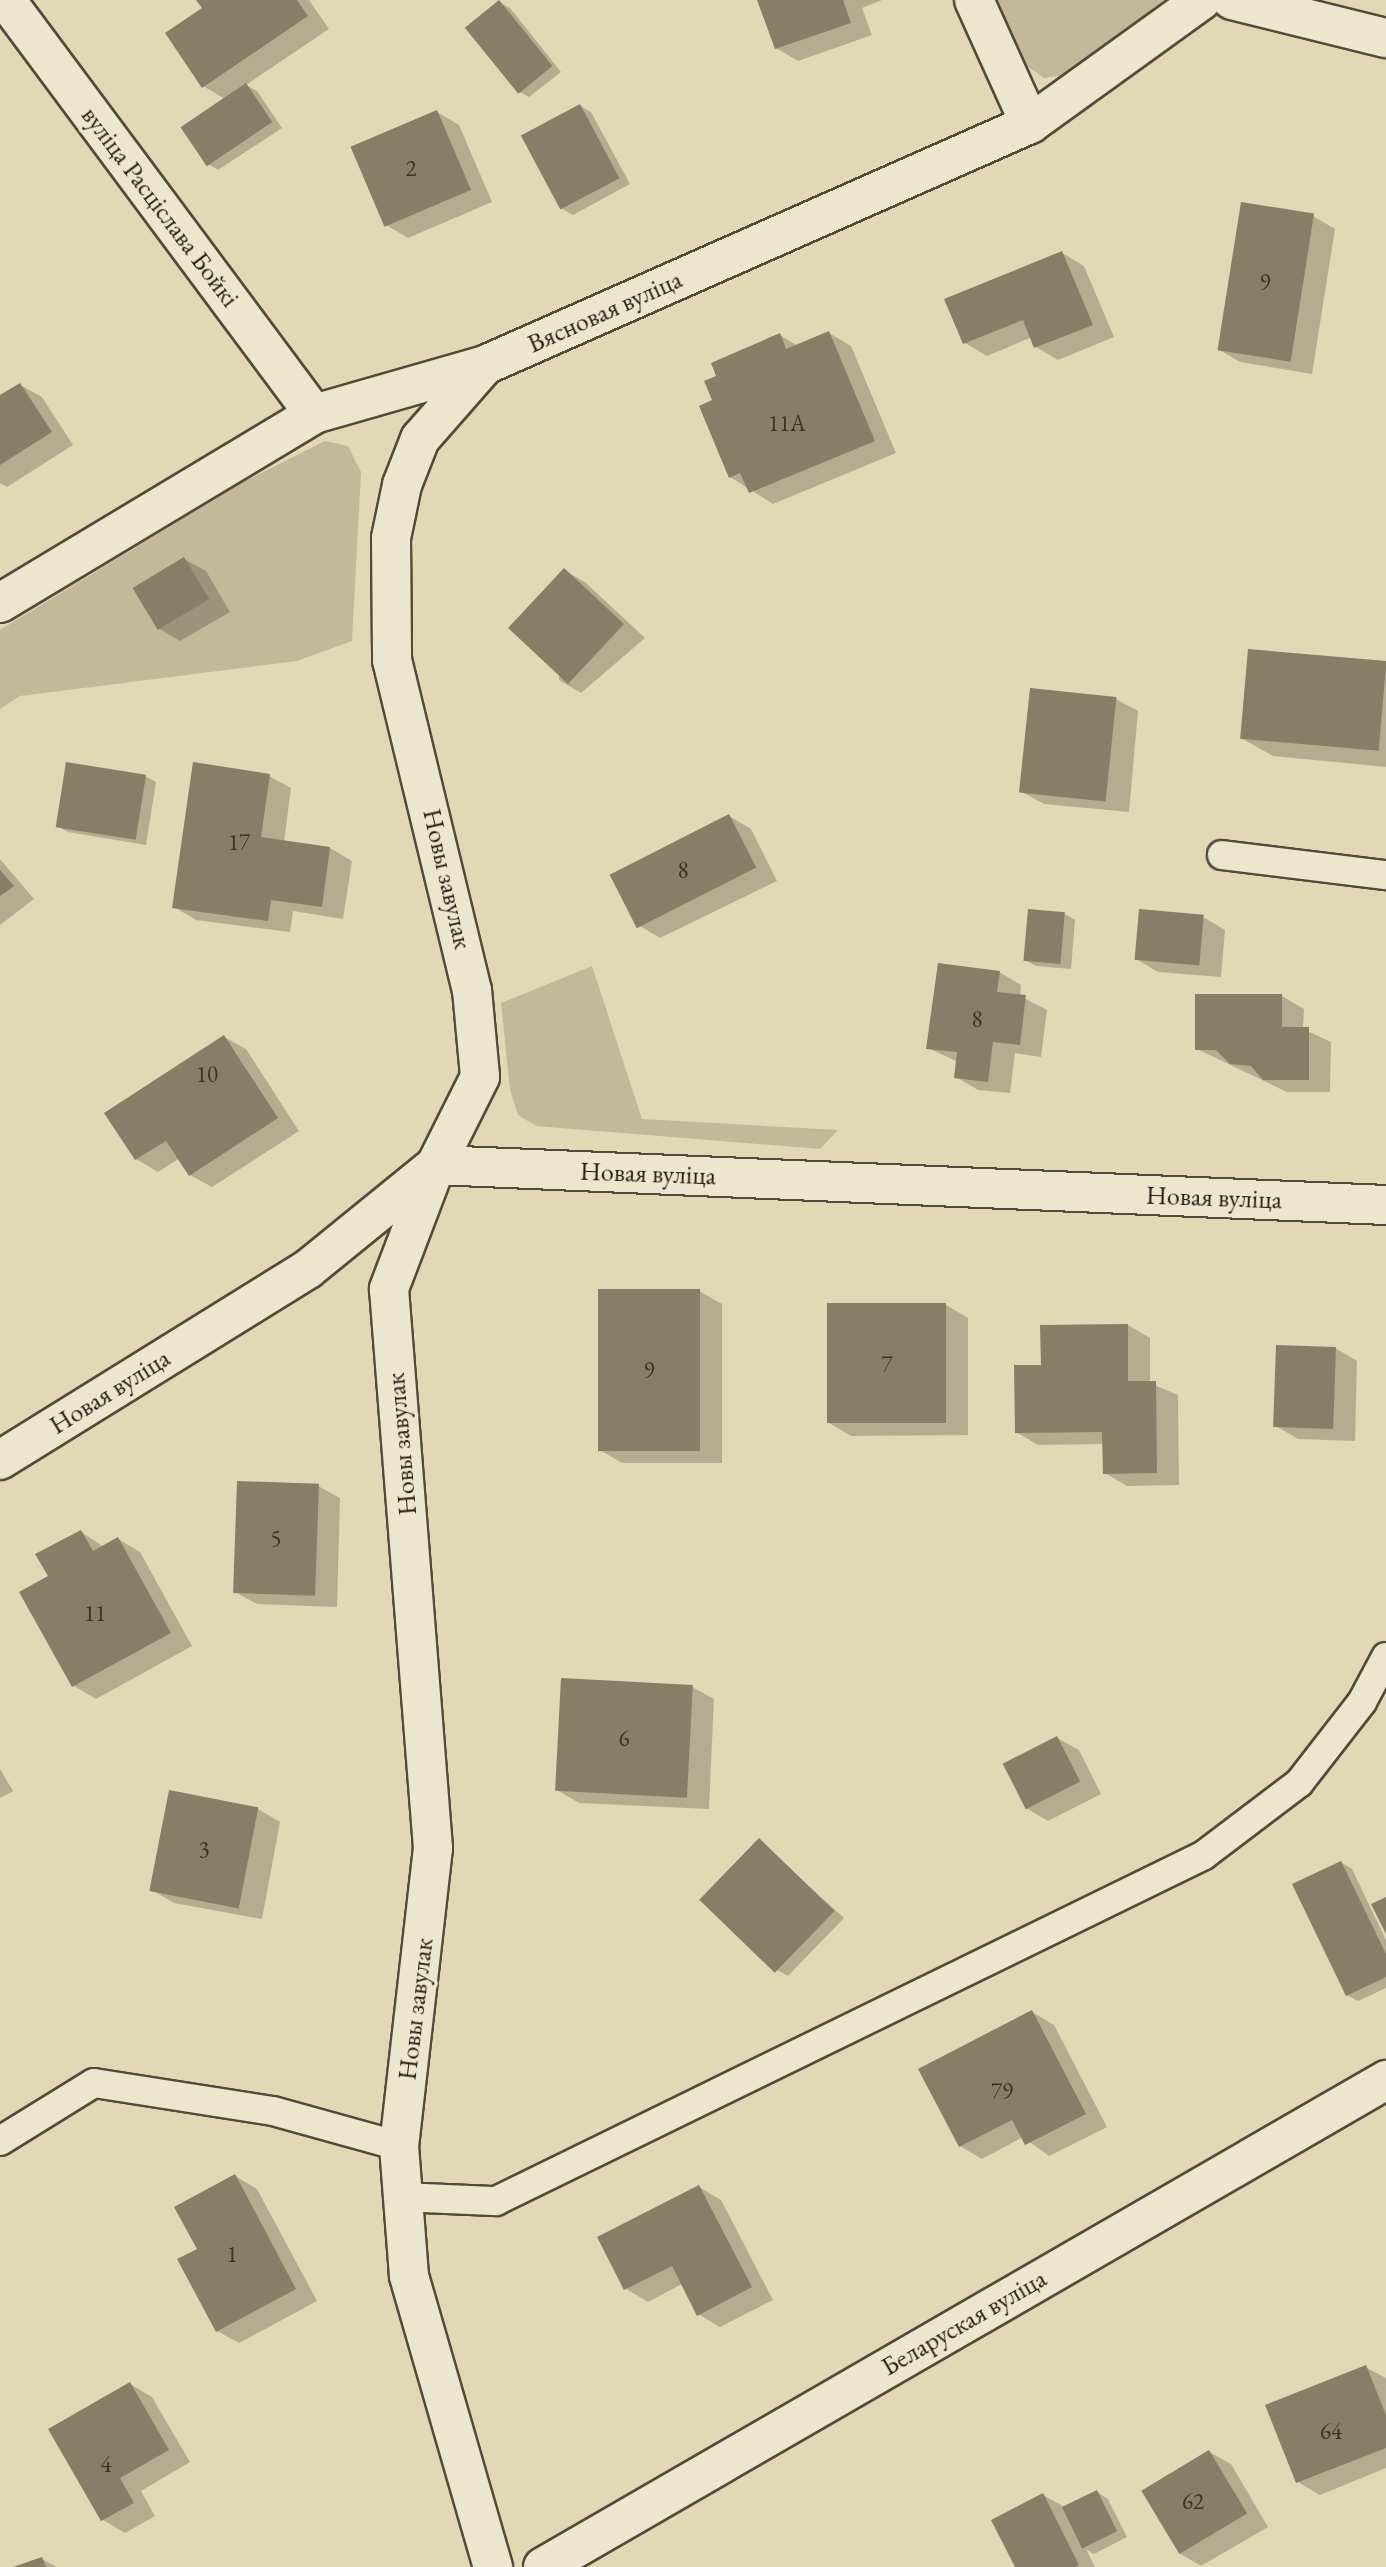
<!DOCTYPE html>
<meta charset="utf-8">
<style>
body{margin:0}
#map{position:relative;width:1386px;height:2567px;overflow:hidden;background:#e3d8b5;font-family:"EB Garamond",serif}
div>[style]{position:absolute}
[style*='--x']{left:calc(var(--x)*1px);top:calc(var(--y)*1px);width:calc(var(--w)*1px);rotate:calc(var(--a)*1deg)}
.green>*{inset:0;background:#c3b899}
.shadow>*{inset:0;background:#0003}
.building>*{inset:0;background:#887d66;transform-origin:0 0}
.roads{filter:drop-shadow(2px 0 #554a3a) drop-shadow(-2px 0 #554a3a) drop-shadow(0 2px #554a3a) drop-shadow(0 -2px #554a3a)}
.lane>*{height:28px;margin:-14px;padding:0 14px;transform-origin:14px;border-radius:14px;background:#ede6cf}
.street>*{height:38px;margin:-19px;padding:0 19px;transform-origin:19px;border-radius:19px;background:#ede6cf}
span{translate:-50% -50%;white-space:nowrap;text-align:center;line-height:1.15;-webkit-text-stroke:7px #ede6cf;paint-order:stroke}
.number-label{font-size:23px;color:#3e3326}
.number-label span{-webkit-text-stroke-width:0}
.street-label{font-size:26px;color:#261a11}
</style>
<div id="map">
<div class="green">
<i style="clip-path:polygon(993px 0,1164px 0,1066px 75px,1044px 78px,1007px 52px)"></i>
<i style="clip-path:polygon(325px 441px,348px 446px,361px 472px,352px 641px,297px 661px,20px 696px,0 709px,0 630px,243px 482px)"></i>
<i style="clip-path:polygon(592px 966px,642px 1119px,838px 1130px,820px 1149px,536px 1126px,518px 1115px,510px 1090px,501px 1003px)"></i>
</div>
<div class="shadow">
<i style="clip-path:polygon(198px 0,309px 0,329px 29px,246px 85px,257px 91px,282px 128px,218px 170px,208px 164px,225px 99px,203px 86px,205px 9px)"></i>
<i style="clip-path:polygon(759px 0,882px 0,862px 8px,872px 35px,798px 61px,776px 48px)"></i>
<i style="clip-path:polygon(499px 2px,510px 8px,561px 72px,529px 97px,518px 91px,468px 28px)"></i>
<i style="clip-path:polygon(580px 106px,591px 112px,630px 184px,573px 215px,562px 209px)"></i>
<i style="clip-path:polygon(437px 112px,459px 125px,492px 202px,408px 238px,386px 225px)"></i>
<i style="clip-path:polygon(1313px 216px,1335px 229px,1312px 374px,1240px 362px,1218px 349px)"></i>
<i style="clip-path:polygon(1062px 253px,1084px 266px,1114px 337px,1058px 360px,1036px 347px,1032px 337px,987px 356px,965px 343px)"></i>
<i style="clip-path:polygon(829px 333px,851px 346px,896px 453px,773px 504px,730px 477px,715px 401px,718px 377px,780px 335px,798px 346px)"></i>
<i style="clip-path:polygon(20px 385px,42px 397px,73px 445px,7px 487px,0 483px,0 397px)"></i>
<i style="clip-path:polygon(184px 559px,206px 571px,230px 612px,180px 641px,158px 628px)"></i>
<i style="clip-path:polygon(564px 570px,586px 583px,645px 638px,581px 693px,559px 680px)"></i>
<i style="clip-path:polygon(1386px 664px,1386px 767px,1273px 756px,1241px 738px)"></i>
<i style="clip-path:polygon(1116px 699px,1138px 711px,1129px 812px,1044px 804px,1022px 792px)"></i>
<i style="clip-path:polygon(145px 776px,156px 782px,146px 845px,68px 832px,57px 826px)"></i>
<i style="clip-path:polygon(269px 776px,291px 788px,284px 842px,330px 848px,352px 861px,343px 919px,293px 911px,290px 932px,196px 920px,174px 907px)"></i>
<i style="clip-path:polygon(729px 816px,751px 829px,777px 881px,660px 938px,638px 925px)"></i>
<i style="clip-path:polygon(0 859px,34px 899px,0 925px)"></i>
<i style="clip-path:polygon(1065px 914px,1075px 920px,1071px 969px,1036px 966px,1025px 960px)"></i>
<i style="clip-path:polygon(1203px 917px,1225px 930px,1221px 977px,1158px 972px,1136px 959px)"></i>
<i style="clip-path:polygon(999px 972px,1021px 985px,1020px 996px,1047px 1010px,1041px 1057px,1015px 1053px,1010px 1093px,978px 1090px,956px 1077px,958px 1062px,928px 1048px)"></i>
<i style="clip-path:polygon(1282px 996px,1304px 1009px,1303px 1029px,1331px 1042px,1330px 1092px,1287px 1092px,1197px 1049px)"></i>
<i style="clip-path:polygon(224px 1037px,246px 1049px,299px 1131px,212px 1187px,190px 1175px,180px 1158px,158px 1172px,136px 1159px)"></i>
<i style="clip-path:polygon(699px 1291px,722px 1304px,722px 1463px,622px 1463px,600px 1450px)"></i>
<i style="clip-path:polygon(946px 1305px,968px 1318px,968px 1435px,851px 1436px,829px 1423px)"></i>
<i style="clip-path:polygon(1128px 1325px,1150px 1338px,1150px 1383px,1178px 1395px,1179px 1485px,1127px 1486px,1105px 1473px,1104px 1444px,1038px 1445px,1016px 1432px,1042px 1367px)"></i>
<i style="clip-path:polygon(1335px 1348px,1357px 1361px,1355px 1441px,1298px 1439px,1276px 1426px)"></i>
<i style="clip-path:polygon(318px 1486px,340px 1498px,337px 1607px,257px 1604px,235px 1592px)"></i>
<i style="clip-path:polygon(81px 1532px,104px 1547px,118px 1539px,140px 1552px,192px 1646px,96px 1699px,74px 1686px,50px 1577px)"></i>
<i style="clip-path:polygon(692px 1687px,714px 1699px,709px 1809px,579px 1803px,557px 1790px)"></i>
<i style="clip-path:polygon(1057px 1738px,1079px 1750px,1101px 1794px,1048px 1821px,1026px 1808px)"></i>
<i style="clip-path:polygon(0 1769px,13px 1791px,0 1798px)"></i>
<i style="clip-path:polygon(170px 1792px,258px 1809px,280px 1822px,262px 1919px,174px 1903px,152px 1890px)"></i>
<i style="clip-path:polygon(759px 1841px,844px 1918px,788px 1976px,777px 1970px)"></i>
<i style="clip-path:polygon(1341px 1862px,1352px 1869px,1386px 1940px,1386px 1988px,1358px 2001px,1347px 1995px)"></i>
<i style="clip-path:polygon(1032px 2012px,1054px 2025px,1107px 2127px,1049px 2156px,1023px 2137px,982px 2159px,960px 2146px)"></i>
<i style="clip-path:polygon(235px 2176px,257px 2189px,317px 2301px,239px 2343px,217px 2331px)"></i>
<i style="clip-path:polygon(699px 2187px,721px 2200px,773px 2300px,720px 2327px,698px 2314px,682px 2284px,648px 2302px,626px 2289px)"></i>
<i style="clip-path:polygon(1365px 2367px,1386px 2378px,1386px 2468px,1320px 2495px,1298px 2482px)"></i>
<i style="clip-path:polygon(130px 2384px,152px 2397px,190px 2462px,141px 2491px,155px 2516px,125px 2533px,103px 2520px,50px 2430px)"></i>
<i style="clip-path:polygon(1209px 2452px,1231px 2464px,1268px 2527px,1201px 2566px,1179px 2553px)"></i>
<i style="clip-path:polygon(1097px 2492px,1108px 2499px,1127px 2537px,1094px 2554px,1086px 2549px,1095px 2567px,1017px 2567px,1043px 2495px,1066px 2508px)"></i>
<i style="clip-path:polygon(42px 2559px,57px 2567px,18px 2567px)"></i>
</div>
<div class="building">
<i style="clip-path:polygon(196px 0,297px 0,308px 16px,202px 88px,165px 33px,202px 8px)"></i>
<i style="left:499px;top:0;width:85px;height:44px;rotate:51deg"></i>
<i style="clip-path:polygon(757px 0,843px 0,851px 23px,775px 49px)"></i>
<i style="left:246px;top:83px;width:47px;height:79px;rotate:56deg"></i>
<i style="left:580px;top:104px;width:84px;height:67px;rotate:62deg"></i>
<i style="left:437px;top:110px;width:87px;height:94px;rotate:67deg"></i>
<i style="left:1241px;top:202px;width:74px;height:150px;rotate:9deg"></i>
<i style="clip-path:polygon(1062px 251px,1093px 325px,1034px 348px,1023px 320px,963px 344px,944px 299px)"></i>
<i style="clip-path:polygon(829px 331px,875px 441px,749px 493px,740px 473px,729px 478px,699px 406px,712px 400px,704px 381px,716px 376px,711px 363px,780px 333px,786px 349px)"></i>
<i style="clip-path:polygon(20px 383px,52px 432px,0 465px,0 395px)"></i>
<i style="left:184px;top:557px;width:49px;height:60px;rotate:59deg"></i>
<i style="left:564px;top:568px;width:82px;height:82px;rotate:43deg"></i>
<i style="left:1248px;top:649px;width:139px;height:90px;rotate:5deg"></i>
<i style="left:1030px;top:688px;width:87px;height:105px;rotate:6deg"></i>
<i style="left:66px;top:762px;width:81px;height:66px;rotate:9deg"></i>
<i style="clip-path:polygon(193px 762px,270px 774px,261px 837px,330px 847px,322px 907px,271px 900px,268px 921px,172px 908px)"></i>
<i style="left:729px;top:814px;width:60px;height:134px;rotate:63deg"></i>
<i style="clip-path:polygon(0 870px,14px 886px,0 896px)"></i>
<i style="left:1028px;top:909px;width:37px;height:52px;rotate:5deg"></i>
<i style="left:1139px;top:909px;width:65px;height:51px;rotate:5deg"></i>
<i style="clip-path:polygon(938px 963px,1000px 971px,997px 992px,1026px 995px,1020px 1045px,993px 1042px,988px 1082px,954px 1078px,957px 1052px,926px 1049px)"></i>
<i style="clip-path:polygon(1195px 994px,1282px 994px,1282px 1027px,1309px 1027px,1309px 1080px,1263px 1080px,1251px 1066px,1230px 1064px,1216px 1050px,1195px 1050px)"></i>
<i style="clip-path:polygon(224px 1035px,278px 1118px,189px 1176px,166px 1141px,135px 1160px,104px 1113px)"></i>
<i style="left:598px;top:1289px;width:102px;height:162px"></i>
<i style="left:946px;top:1303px;width:120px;height:119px;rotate:90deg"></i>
<i style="clip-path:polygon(1128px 1324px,1128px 1381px,1156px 1381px,1157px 1473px,1103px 1474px,1102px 1432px,1015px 1433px,1014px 1365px,1041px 1365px,1040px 1325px)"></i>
<i style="left:1276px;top:1345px;width:60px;height:82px;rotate:2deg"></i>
<i style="left:237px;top:1481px;width:82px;height:112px;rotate:2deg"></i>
<i style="clip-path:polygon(81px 1530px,93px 1551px,118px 1537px,171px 1633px,72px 1687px,19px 1592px,48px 1576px,35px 1554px)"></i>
<i style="left:561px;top:1678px;width:132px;height:113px;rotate:3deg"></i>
<i style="left:1057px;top:1736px;width:51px;height:61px;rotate:63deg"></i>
<i style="left:169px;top:1790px;width:91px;height:103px;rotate:11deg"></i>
<i style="left:759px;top:1838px;width:105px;height:86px;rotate:44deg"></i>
<i style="clip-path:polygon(1341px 1861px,1386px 1954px,1386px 1977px,1346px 1996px,1292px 1884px)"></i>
<i style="clip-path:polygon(1386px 1897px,1386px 1934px,1371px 1904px)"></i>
<i style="clip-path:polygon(1032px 2010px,1086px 2114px,1025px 2145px,1012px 2120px,959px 2147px,918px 2069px)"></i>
<i style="clip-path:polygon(235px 2174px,296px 2289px,216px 2332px,177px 2259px,197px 2249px,174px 2207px)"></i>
<i style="clip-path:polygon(699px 2185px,752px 2287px,697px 2316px,672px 2266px,624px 2290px,597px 2237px)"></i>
<i style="clip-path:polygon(1366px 2365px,1386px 2415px,1386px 2448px,1296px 2483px,1265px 2405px)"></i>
<i style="clip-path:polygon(130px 2382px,169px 2450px,120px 2478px,134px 2503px,101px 2521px,48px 2429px)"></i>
<i style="left:1209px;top:2450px;width:74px;height:79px;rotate:59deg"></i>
<i style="left:1097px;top:2490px;width:46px;height:39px;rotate:64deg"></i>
<i style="clip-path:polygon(1043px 2493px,1079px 2565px,1075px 2567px,1015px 2567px,991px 2520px)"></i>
<i style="clip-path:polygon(42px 2557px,46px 2567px,13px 2567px)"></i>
</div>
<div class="roads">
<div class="lane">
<i style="--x:1222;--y:855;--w:165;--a:7"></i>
<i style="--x:0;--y:2141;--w:110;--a:-31.7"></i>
<i style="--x:94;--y:2083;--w:181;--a:8.9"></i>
<i style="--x:273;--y:2111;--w:131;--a:15.5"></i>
<i style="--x:403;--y:2197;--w:93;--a:2.5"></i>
<i style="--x:496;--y:2201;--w:788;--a:-26.04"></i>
<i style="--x:1204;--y:1855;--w:119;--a:-37.2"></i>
<i style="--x:1299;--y:1783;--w:103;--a:-52.1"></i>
<i style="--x:1362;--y:1702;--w:51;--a:-61.9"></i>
</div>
<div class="street">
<i style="--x:6;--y:0;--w:516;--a:53.35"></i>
<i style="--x:974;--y:0;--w:136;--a:65.7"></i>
<i style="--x:1232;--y:0;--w:159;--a:13.9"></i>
<i style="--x:485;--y:365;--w:98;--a:131.3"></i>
<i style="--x:420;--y:439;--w:49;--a:111.4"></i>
<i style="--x:402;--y:485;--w:54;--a:101.7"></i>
<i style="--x:391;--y:538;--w:122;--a:89.5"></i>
<i style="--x:392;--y:660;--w:340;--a:76.4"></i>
<i style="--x:472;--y:990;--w:87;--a:84.7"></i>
<i style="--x:480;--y:1077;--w:98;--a:116.6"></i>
<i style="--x:436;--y:1165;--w:133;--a:110.8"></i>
<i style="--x:389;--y:1289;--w:561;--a:85.5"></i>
<i style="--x:433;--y:1848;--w:300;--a:96.5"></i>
<i style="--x:399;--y:2146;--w:130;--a:85.6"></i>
<i style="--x:409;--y:2276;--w:303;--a:73.9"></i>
<i style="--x:0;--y:603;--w:366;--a:-31"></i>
<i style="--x:314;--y:414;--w:178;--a:-16"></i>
<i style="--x:485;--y:365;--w:596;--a:-23.86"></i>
<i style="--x:1030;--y:124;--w:212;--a:-35.8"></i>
<i style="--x:0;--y:1460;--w:362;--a:-31.8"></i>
<i style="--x:308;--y:1269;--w:165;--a:-39.1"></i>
<i style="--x:436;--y:1165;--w:951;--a:2.41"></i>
<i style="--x:543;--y:2567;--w:974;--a:-30.01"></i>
</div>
</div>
<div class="number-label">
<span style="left:411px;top:168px">2</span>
<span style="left:1265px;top:282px">9</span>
<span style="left:787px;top:423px">11А</span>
<span style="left:239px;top:842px">17</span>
<span style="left:683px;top:870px">8</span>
<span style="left:977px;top:1019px">8</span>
<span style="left:207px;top:1074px">10</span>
<span style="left:887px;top:1364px">7</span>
<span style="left:649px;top:1370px">9</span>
<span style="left:276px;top:1538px">5</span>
<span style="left:95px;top:1613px">11</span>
<span style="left:624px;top:1738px">6</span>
<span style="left:204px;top:1849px">3</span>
<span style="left:1002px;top:2091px">79</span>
<span style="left:232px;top:2254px">1</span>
<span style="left:1331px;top:2431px">64</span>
<span style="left:106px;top:2464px">4</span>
<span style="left:1193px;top:2501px">62</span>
</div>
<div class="street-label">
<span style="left:160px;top:207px;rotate:53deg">вуліца Расціслава Бойкі</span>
<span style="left:605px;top:312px;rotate:-24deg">Вясновая вуліца</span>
<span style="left:447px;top:879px;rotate:77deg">Новы завулак</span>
<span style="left:648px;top:1174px;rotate:2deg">Новая вуліца</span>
<span style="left:1214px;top:1198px;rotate:2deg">Новая вуліца</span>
<span style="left:110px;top:1392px;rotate:-32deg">Новая вуліца</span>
<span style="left:402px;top:1444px;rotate:-95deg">Новы завулак</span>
<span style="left:416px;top:2009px;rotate:-83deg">Новы завулак</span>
<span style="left:964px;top:2323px;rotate:-30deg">Беларуская вуліца</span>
</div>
</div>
